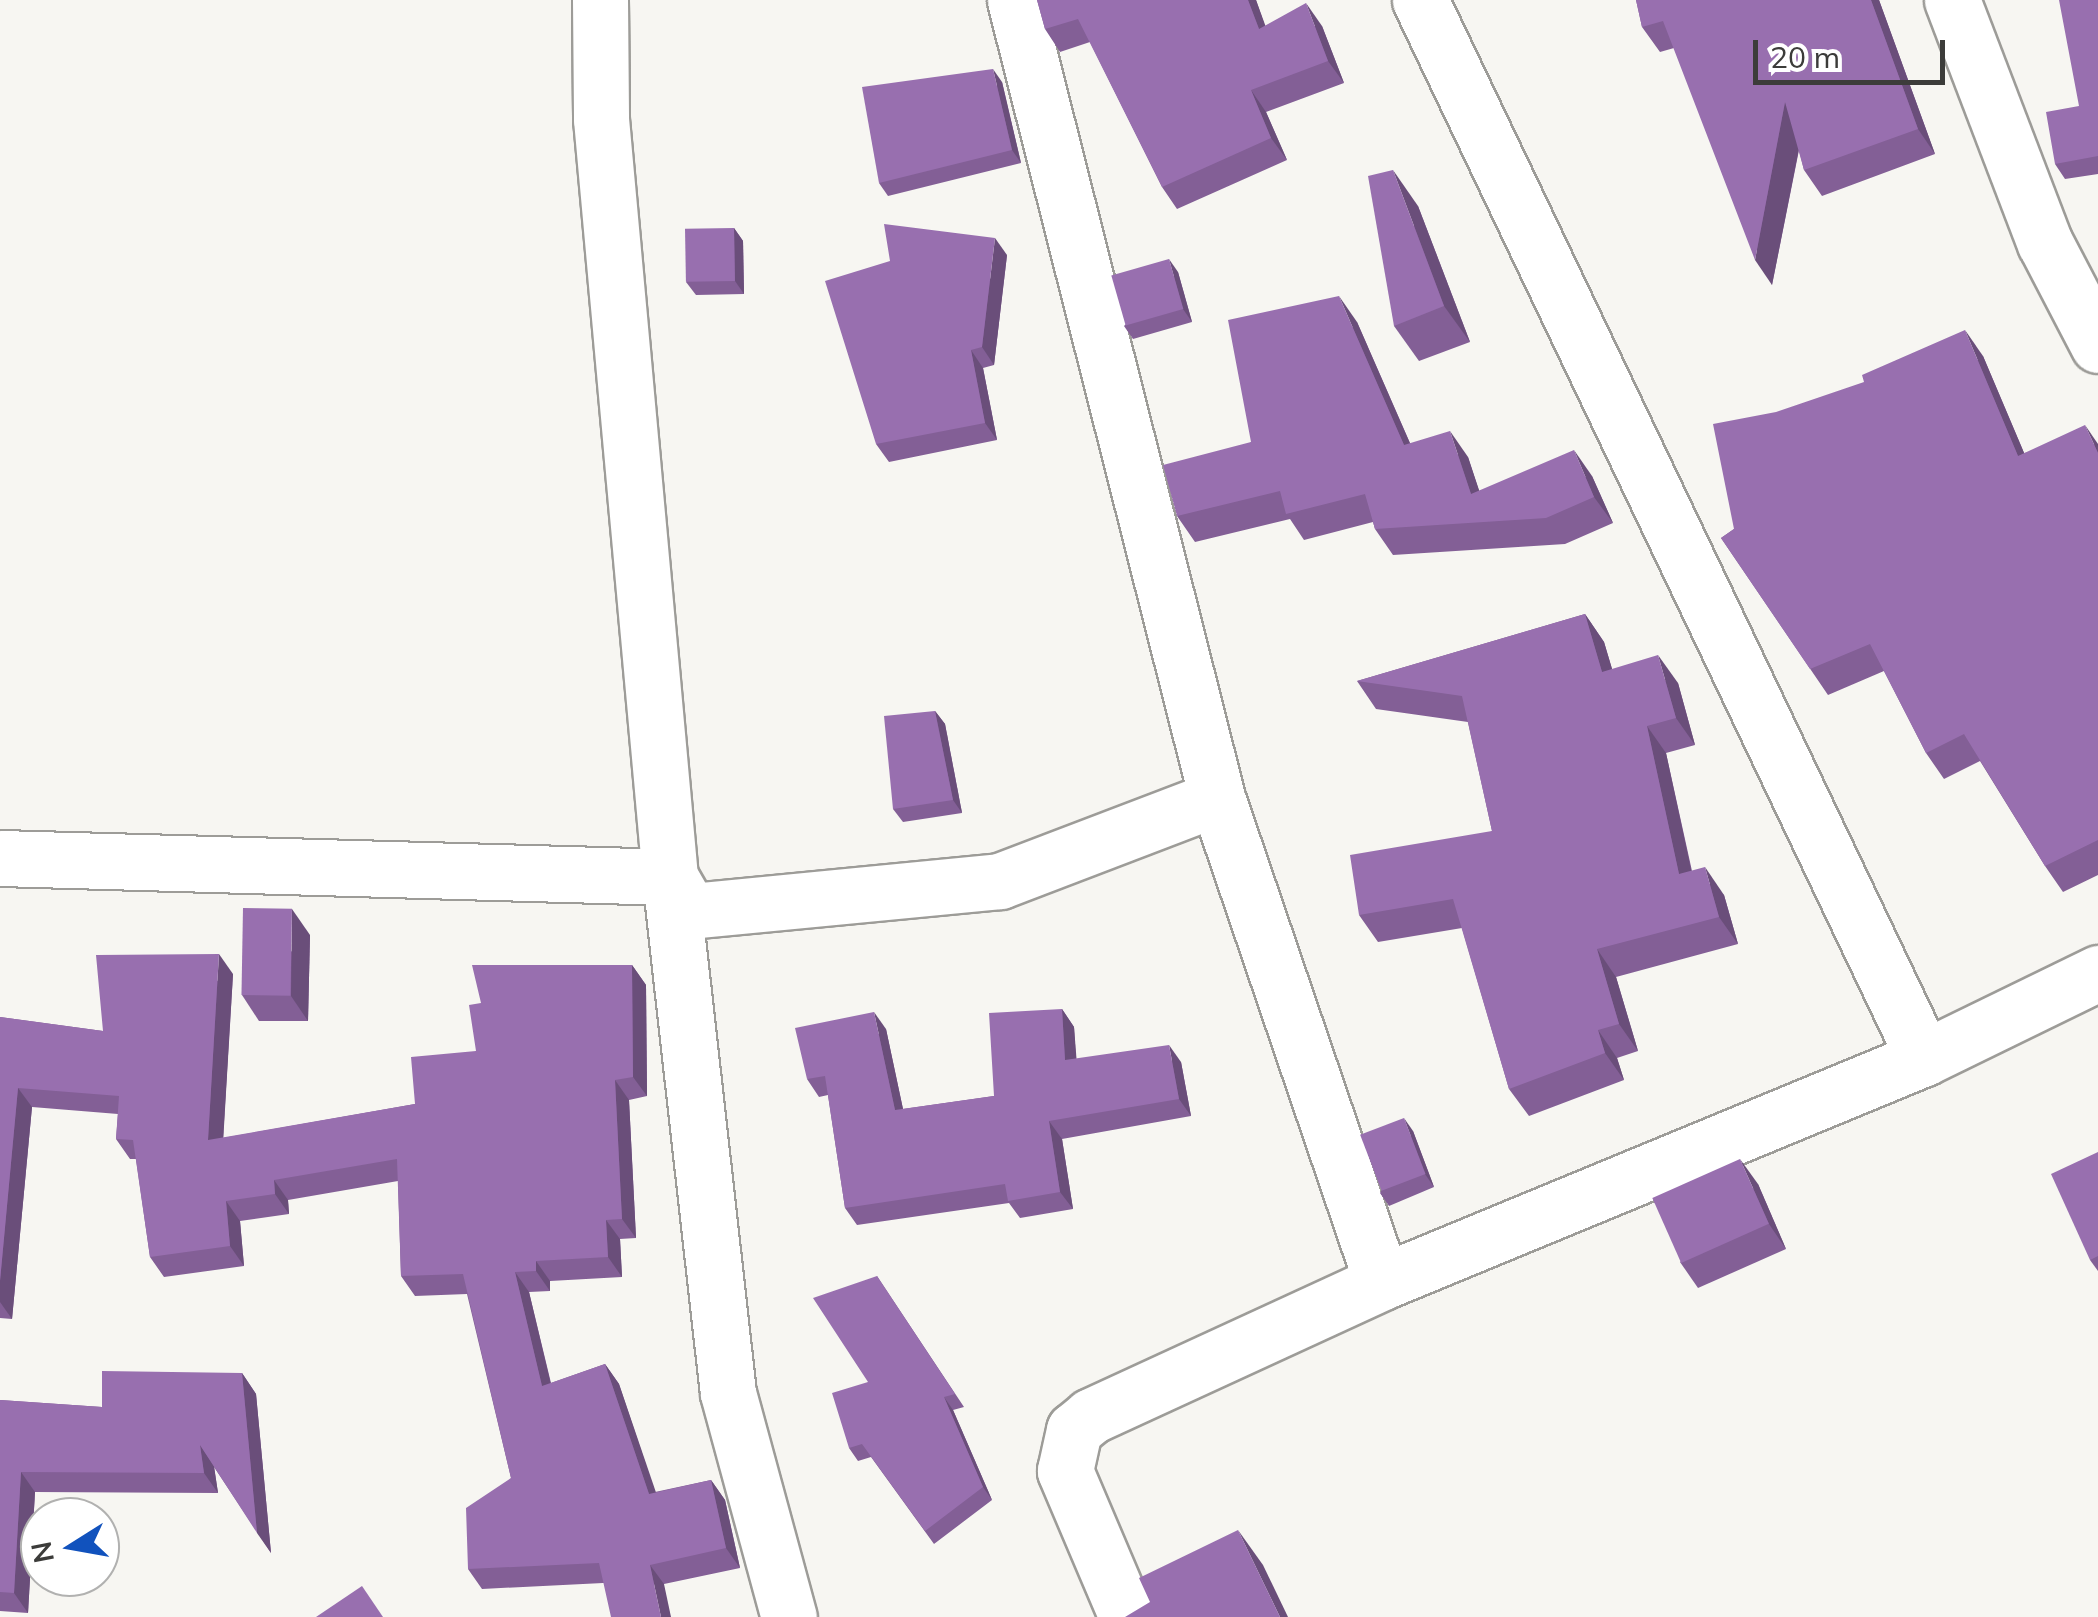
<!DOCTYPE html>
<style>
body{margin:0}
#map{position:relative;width:2098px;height:1617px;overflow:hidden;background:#f7f6f2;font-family:Mulish,sans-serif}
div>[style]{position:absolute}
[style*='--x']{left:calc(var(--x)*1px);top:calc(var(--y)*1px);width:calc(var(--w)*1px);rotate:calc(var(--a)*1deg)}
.roads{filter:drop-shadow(2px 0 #9d9c98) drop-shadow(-2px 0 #9d9c98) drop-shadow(0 2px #9d9c98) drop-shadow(0 -2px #9d9c98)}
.street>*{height:55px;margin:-27.5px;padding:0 27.5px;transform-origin:27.5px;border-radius:27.5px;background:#fff}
.wall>*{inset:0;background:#835f96}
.shaded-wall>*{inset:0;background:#6a4e7a}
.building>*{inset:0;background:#986faf;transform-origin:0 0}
span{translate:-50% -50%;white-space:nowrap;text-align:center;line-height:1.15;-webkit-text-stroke:10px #fff;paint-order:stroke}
.north{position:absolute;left:20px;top:1497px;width:100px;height:100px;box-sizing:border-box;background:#fff;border:2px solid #b1b1b0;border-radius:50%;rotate:259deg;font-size:28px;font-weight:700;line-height:40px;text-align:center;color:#3c3c3a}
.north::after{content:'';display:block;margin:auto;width:35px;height:45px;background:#1152bd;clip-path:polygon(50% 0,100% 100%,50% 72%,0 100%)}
.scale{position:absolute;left:1753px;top:40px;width:192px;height:45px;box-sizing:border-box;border:5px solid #3c3c3a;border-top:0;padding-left:12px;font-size:30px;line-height:35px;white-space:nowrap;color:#3c3c3a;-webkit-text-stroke:8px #fff;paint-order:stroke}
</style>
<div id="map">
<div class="roads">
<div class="street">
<i style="--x:600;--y:0;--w:119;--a:89.5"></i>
<i style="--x:601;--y:119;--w:761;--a:84.8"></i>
<i style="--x:670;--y:877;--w:519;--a:83.59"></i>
<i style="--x:728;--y:1393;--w:232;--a:74.8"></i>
<i style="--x:1015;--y:0;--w:823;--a:75.79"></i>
<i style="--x:1217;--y:798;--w:511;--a:71.18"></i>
<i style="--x:1420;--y:0;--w:1172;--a:64.53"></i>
<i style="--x:1952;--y:0;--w:260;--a:69.1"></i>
<i style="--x:2045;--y:243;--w:115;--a:62.5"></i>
<i style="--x:0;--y:858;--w:670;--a:1.62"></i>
<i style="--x:670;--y:877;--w:39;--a:60"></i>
<i style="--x:690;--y:911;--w:311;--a:-5.5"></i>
<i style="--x:1000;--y:881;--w:232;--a:-20.9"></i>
<i style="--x:1127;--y:1617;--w:159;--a:-113"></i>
<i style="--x:1065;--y:1471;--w:42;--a:-77.6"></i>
<i style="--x:1074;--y:1430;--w:22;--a:-39"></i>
<i style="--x:1091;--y:1416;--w:320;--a:-24.7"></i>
<i style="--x:1382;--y:1282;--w:586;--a:-22.45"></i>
<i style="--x:1924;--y:1058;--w:194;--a:-26"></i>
</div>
</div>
<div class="wall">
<i style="clip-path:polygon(1037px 0,1256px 0,1265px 26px,1322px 26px,1344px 83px,1266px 112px,1287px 160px,1177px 209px,1162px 187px,1090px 42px,1060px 52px,1045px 29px)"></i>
<i style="clip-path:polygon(1636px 0,1879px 0,1935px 154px,1822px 196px,1804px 170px,1799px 150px,1772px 285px,1674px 48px,1660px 52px,1642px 27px)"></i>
<i style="clip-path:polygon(2098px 0,2098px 174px,2065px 179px,2055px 164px,2079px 106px)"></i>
<i style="clip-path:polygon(1002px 82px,1021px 163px,888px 196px,879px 183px)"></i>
<i style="clip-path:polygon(1418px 206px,1470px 342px,1419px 361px,1394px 326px)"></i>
<i style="clip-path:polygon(734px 228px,743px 241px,744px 294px,696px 295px,686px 282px)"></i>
<i style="clip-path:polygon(1007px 255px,994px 365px,983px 368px,997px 440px,889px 462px,876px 444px)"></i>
<i style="clip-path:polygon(1178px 272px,1192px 322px,1133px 339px,1124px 326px)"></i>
<i style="clip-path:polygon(1357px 322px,1410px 443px,1468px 457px,1479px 491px,1592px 476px,1613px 523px,1565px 544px,1393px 555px,1375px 529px,1373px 522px,1304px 540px,1290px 519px,1195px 542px,1177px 516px,1251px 442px)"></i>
<i style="clip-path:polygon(1983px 356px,2024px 453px,2098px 444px,2098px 875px,2063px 892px,2045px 866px,1980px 761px,1944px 779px,1926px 753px,1884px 671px,1828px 695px,1721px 538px)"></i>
<i style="clip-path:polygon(1585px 614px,1604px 642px,1612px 669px,1678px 683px,1695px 745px,1666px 753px,1692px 871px,1724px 895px,1738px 944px,1616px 977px,1638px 1051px,1617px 1058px,1624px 1080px,1529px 1116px,1509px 1089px,1462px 928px,1378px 942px,1359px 915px,1492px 831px,1468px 722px,1376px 709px,1357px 681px)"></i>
<i style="clip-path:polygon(935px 711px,945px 724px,962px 813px,903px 822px,893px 809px)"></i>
<i style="clip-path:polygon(310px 935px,308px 1021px,259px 1021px,242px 995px)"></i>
<i style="clip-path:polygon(632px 965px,646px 985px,647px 1096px,629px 1100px,636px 1238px,620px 1239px,622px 1277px,550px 1281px,550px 1291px,529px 1292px,551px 1383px,605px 1364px,619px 1384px,655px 1492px,711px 1480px,725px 1500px,740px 1568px,664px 1584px,603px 1583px,482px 1589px,468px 1569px,511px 1478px,467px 1294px,415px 1296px,401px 1276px,398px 1181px,288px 1200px,289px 1214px,240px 1221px,244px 1266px,164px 1277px,150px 1257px,136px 1159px,130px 1159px,116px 1139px,118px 1114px,32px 1107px,12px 1319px,0 1318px,0 1017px,103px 1031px,233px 974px,223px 1138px,415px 1104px,476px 1051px,481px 1003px)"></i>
<i style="clip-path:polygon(1062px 1009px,1074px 1027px,1076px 1059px,1181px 1062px,1191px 1116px,1062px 1139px,1073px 1209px,1020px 1218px,1009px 1203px,857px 1225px,845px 1208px,828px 1095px,819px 1097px,807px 1079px,886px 1029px,903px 1109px,994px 1096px)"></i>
<i style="clip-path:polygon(1413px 1131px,1434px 1187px,1389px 1206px,1380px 1193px)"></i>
<i style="clip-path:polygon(2098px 1152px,2098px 1271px,2090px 1260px)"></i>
<i style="clip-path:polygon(1758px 1184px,1786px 1249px,1698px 1288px,1680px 1262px)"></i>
<i style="clip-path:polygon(877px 1276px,964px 1407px,953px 1410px,992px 1500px,934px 1544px,871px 1457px,858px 1461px,849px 1448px,868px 1382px)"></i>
<i style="clip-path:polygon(242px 1373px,256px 1394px,271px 1553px,214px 1467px,218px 1493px,35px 1492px,28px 1613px,0 1611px,0 1400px,102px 1407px)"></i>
</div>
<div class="shaded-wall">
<i style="clip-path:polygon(1248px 0,1256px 0,1275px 52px,1259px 29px)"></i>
<i style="clip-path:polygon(1871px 0,1879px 0,1935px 154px,1918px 129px)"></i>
<i style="clip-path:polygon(1306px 3px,1322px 26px,1344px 83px,1328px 61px)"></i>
<i style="clip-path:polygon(993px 69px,1002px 82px,1021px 163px,1012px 150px)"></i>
<i style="clip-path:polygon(1251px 90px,1266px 112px,1287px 160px,1271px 138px)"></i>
<i style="clip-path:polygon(1785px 102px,1803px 128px,1772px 285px,1755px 260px)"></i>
<i style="clip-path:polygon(1393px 170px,1418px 206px,1470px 342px,1444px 306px)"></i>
<i style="clip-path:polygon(734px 228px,743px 241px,744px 294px,735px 281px)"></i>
<i style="clip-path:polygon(995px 238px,1007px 255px,994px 365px,982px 347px)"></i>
<i style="clip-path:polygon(1169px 259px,1178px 272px,1192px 322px,1183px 309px)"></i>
<i style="clip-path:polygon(1339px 296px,1357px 322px,1422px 471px,1404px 445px)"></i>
<i style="clip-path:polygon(1965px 330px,1983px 356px,2036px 481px,2018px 456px)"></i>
<i style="clip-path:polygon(971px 350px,983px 368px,997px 440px,985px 423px)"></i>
<i style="clip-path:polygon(2085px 425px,2098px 444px,2098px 453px)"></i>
<i style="clip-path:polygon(1450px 431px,1468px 457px,1489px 520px,1471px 494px)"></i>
<i style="clip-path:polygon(1574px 450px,1592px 476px,1613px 523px,1594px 497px)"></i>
<i style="clip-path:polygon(1585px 614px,1604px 642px,1621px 699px,1602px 672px)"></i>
<i style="clip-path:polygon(1658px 655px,1678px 683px,1695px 745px,1676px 718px)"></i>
<i style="clip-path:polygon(935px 711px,945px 724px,962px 813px,953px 800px)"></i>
<i style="clip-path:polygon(1647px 726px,1666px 753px,1698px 902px,1679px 874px)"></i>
<i style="clip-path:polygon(1705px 867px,1724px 895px,1738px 944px,1719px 917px)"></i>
<i style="clip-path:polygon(292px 909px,310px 935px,308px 1021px,291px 996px)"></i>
<i style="clip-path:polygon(1597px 949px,1616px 977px,1638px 1051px,1619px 1024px)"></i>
<i style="clip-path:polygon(219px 954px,233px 974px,222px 1160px,208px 1140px)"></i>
<i style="clip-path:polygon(632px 965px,646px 985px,647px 1096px,633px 1077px)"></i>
<i style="clip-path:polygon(1062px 1009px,1074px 1027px,1078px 1078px,1065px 1060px)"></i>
<i style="clip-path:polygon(874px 1012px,886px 1029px,907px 1128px,895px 1110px)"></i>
<i style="clip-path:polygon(1598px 1030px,1617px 1058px,1624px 1080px,1605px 1053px)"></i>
<i style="clip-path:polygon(1169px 1045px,1181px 1062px,1191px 1116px,1179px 1099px)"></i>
<i style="clip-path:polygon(615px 1080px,629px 1100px,636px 1238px,622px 1219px)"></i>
<i style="clip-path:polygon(18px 1088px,32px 1107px,12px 1319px,0 1302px,0 1281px)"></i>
<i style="clip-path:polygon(1404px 1118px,1413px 1131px,1434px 1187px,1425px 1174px)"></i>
<i style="clip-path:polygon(1049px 1121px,1062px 1139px,1073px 1209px,1060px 1192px)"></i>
<i style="clip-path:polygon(1740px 1159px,1758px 1184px,1786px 1249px,1769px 1224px)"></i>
<i style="clip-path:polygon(274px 1180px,288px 1200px,289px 1214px,275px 1194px)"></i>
<i style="clip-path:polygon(226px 1201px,240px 1221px,244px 1266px,230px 1246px)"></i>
<i style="clip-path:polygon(606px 1220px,620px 1239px,622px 1277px,608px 1257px)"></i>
<i style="clip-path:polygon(536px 1261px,550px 1281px,550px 1291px,536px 1271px)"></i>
<i style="clip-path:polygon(515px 1272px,529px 1292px,556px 1406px,542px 1386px)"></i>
<i style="clip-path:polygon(605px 1364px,619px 1384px,663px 1513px,649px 1494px)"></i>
<i style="clip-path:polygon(242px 1373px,256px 1394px,271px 1553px,257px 1533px)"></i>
<i style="clip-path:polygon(944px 1397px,953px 1410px,992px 1500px,983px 1487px)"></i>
<i style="clip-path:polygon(200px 1445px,214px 1466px,218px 1493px,204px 1473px)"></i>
<i style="clip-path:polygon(21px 1472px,35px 1492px,28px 1613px,14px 1593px)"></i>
<i style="clip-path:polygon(711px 1480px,725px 1500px,740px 1568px,726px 1548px)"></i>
<i style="clip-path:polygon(1238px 1530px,1263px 1565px,1288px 1617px,1280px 1617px)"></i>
<i style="clip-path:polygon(650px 1565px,664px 1584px,671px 1617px,661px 1617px)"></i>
</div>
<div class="building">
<i style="clip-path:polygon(1037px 0,1248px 0,1259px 29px,1306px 3px,1328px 61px,1251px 90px,1271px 138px,1162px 187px,1078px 19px,1045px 29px)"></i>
<i style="clip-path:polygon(1636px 0,1871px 0,1918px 129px,1804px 170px,1785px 102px,1755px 260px,1663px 21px,1642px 27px)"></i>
<i style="clip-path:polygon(2059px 0,2098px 0,2098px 156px,2055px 164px,2046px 112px,2079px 106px)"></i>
<i style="clip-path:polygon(993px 69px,1012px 150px,879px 183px,862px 87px)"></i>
<i style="clip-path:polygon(1393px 170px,1444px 306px,1394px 326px,1368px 176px)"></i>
<i style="clip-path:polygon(884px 224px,995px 238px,982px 347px,971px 350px,985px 423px,876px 444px,825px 281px,890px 261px)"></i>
<i style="left:734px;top:228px;width:53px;height:49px;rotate:89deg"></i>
<i style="left:1169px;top:259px;width:52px;height:60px;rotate:74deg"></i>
<i style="clip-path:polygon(1339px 296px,1404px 445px,1450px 431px,1471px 494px,1574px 450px,1594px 497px,1546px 518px,1375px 529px,1365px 494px,1286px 514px,1280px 491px,1177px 516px,1163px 465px,1251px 442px,1228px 320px)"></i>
<i style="clip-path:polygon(1965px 330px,2018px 456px,2085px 425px,2098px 453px,2098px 840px,2045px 866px,1964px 734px,1926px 753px,1870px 644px,1810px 669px,1721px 538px,1734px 529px,1713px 424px,1776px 412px,1864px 382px,1862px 375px)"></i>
<i style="clip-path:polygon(1585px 614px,1602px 672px,1658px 655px,1676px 718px,1647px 726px,1679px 874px,1705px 867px,1719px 917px,1597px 949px,1619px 1024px,1598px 1030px,1605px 1053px,1509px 1089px,1453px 899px,1359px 915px,1350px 855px,1492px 831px,1462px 696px,1357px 681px)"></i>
<i style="clip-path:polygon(935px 711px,953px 800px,893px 809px,884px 716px)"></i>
<i style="left:243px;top:908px;width:49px;height:87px;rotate:1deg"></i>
<i style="clip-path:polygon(219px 954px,208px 1140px,415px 1104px,411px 1057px,476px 1051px,469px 1005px,481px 1003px,472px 965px,632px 965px,633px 1077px,615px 1080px,622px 1219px,606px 1220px,608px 1257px,536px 1261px,536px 1271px,515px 1272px,542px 1386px,605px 1364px,649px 1494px,711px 1480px,726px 1548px,650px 1565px,661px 1617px,611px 1617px,599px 1563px,468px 1569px,466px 1508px,511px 1478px,463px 1274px,401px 1276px,397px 1159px,274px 1180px,275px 1194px,226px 1201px,230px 1246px,150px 1257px,133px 1140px,116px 1139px,119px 1096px,18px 1088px,0 1281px,0 1017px,103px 1031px,96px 955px)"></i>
<i style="clip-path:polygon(1062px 1009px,1065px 1060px,1169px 1045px,1179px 1099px,1049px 1121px,1060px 1192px,1008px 1201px,1005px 1184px,845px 1208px,825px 1076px,807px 1079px,795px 1028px,874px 1012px,895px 1110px,994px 1096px,989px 1013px)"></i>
<i style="left:1404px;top:1118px;width:60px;height:47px;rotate:69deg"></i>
<i style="clip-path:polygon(2098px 1152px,2098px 1256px,2090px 1260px,2051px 1174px)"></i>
<i style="left:1740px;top:1159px;width:71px;height:96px;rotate:66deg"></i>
<i style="clip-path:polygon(877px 1276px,955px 1394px,944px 1397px,983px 1487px,925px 1531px,862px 1444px,849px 1448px,832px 1393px,868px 1382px,813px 1298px)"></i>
<i style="clip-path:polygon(102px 1371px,242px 1373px,257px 1533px,200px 1445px,204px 1473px,21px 1472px,14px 1593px,0 1592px,0 1400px,102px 1407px)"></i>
<i style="clip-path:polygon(1238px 1530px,1280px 1617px,1125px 1617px,1150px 1602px,1139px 1578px)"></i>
<i style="clip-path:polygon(362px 1586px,383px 1617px,316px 1617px)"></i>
</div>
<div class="north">N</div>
<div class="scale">20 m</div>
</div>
